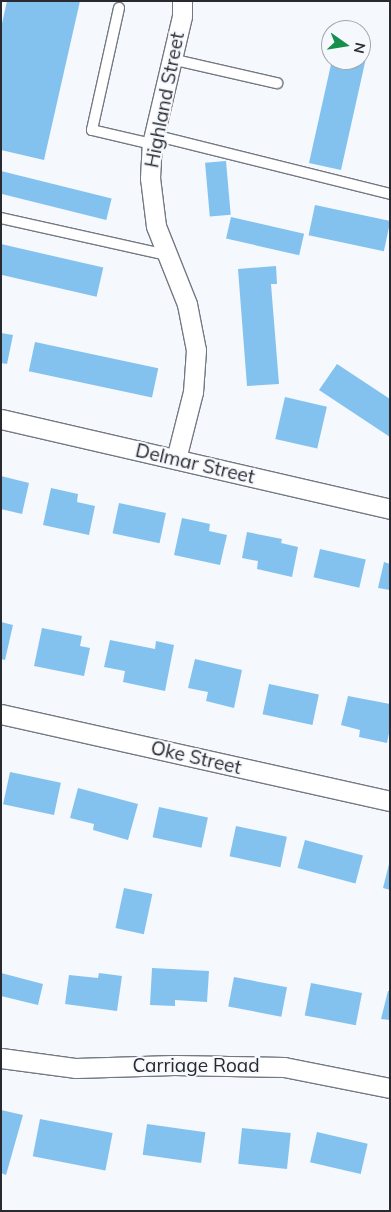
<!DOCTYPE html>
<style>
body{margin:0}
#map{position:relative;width:391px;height:1212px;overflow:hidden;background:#f5f8fd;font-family:Mulish,sans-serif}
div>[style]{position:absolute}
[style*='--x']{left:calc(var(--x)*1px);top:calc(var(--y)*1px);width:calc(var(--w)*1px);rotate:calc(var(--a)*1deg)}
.building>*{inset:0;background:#83c2ef;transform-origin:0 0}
.roads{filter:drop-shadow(1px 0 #737984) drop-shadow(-1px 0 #737984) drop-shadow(0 1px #737984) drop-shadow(0 -1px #737984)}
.lane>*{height:10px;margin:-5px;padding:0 5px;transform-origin:5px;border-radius:5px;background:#fff}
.street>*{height:19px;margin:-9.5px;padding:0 9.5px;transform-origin:9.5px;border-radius:9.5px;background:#fff}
span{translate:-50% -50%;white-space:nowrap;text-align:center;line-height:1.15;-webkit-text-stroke:4px #f5f8fd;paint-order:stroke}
.street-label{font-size:19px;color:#282a2f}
.frame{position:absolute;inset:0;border:2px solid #282a2f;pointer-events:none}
.north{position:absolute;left:321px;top:20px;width:50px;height:50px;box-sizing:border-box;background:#f5f8fd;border:1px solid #a3a6ab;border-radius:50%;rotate:103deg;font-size:14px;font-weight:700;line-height:20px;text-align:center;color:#282a2f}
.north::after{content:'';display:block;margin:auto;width:18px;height:22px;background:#158f4a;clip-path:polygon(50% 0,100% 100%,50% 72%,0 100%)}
</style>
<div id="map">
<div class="building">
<i style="clip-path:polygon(7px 1px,80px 1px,44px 160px,1px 150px,1px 28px)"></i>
<i style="clip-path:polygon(361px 48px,368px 49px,341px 170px,309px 163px,332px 60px,361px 60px)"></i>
<i style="left:226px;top:161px;width:54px;height:21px;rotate:85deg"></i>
<i style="left:1px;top:171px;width:114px;height:22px;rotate:14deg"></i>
<i style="left:315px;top:205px;width:77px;height:31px;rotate:12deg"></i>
<i style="left:231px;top:217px;width:75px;height:22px;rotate:13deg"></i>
<i style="left:1px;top:244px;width:105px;height:30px;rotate:13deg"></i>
<i style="clip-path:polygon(276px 266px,277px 284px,271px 284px,279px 384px,247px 386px,238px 269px)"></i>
<i style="clip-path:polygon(1px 333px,13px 335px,7px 364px,1px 363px)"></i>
<i style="left:35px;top:342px;width:126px;height:30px;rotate:12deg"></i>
<i style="clip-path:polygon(337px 364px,390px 399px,390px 437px,319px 390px)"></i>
<i style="left:285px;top:397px;width:43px;height:43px;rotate:13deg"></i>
<i style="clip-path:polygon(1px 476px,29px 483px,22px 514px,1px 509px)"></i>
<i style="clip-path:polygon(51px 488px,78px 494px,77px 502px,95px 506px,89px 535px,43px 525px)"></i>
<i style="left:119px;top:503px;width:48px;height:31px;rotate:12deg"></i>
<i style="clip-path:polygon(182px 518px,210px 524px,209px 531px,227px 535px,220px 565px,174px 555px)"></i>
<i style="clip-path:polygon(247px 532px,282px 539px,281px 543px,298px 547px,292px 577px,257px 569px,258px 561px,242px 558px)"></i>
<i style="left:320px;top:549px;width:47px;height:29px;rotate:13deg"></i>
<i style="clip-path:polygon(384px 562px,390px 564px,390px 590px,378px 588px)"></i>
<i style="clip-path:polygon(1px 622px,13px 625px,5px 660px,1px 659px)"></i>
<i style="clip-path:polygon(42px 628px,82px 636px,80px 646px,90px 648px,84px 676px,34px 666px)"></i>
<i style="clip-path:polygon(110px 640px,155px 649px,156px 641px,174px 645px,165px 691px,123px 682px,125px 671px,104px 667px)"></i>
<i style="clip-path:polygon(195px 659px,242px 670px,234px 708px,206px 701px,208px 692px,188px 688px)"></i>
<i style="left:269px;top:684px;width:51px;height:31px;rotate:12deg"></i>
<i style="clip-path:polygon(348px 696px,390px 704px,390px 728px,387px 743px,359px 737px,360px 730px,341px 725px)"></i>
<i style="left:10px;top:772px;width:52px;height:33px;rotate:12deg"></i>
<i style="clip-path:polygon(78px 788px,138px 804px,128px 840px,93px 830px,94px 824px,70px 818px)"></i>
<i style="left:159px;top:807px;width:50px;height:31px;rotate:12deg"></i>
<i style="left:236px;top:826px;width:52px;height:31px;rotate:12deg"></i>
<i style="left:305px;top:840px;width:60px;height:29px;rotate:15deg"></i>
<i style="clip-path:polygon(389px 864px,390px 864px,390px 890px,383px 888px)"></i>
<i style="left:124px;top:888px;width:29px;height:41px;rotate:12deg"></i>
<i style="clip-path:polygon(152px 968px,209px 971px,207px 1002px,175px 1000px,175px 1006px,150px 1005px)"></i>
<i style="clip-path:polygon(1px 973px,43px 984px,38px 1005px,1px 996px)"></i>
<i style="clip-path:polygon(99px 973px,122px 976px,117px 1011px,65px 1004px,69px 975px,98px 978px)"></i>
<i style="left:234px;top:977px;width:54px;height:30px;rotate:11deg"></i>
<i style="left:311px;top:983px;width:52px;height:33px;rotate:11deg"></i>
<i style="clip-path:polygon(388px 991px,390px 991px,390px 1020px,381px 1019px)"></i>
<i style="clip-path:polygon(1px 1110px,23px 1115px,6px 1175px,1px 1173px)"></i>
<i style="left:40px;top:1119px;width:74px;height:38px;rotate:11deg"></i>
<i style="left:147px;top:1124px;width:59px;height:31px;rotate:8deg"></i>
<i style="left:242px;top:1128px;width:49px;height:36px;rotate:6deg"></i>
<i style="left:317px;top:1132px;width:52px;height:31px;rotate:13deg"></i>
</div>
<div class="roads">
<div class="lane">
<i style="--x:119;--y:8;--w:125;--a:102.5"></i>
<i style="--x:92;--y:130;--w:62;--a:13.1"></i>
<i style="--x:171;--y:59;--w:109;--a:12.8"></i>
<i style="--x:154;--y:135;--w:243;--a:14"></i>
<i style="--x:1;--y:218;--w:170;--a:12.6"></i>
</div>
<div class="street">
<i style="--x:1;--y:419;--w:399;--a:13"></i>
<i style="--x:176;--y:459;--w:69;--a:-75.8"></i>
<i style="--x:193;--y:392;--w:42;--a:-85.9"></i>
<i style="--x:196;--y:350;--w:47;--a:-101.1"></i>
<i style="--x:187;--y:304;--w:84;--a:-111.7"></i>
<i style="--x:156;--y:226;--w:48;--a:-97.1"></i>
<i style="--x:150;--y:178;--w:34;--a:-87"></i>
<i style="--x:152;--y:144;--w:131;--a:-76.8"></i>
<i style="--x:182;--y:16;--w:15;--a:-90"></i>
<i style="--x:1;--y:714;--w:399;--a:12.6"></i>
<i style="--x:1;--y:1058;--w:76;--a:7.6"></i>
<i style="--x:76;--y:1068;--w:98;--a:-1.8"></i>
<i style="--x:174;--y:1065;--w:110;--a:1"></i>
<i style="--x:284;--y:1067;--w:108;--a:11.2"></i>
</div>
</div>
<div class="street-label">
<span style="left:165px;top:100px;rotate:-79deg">Highland Street</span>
<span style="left:195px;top:464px;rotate:13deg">Delmar Street</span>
<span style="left:196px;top:758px;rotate:13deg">Oke Street</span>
<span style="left:196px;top:1066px">Carriage Road</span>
</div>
<div class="frame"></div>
<div class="north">N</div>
</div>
